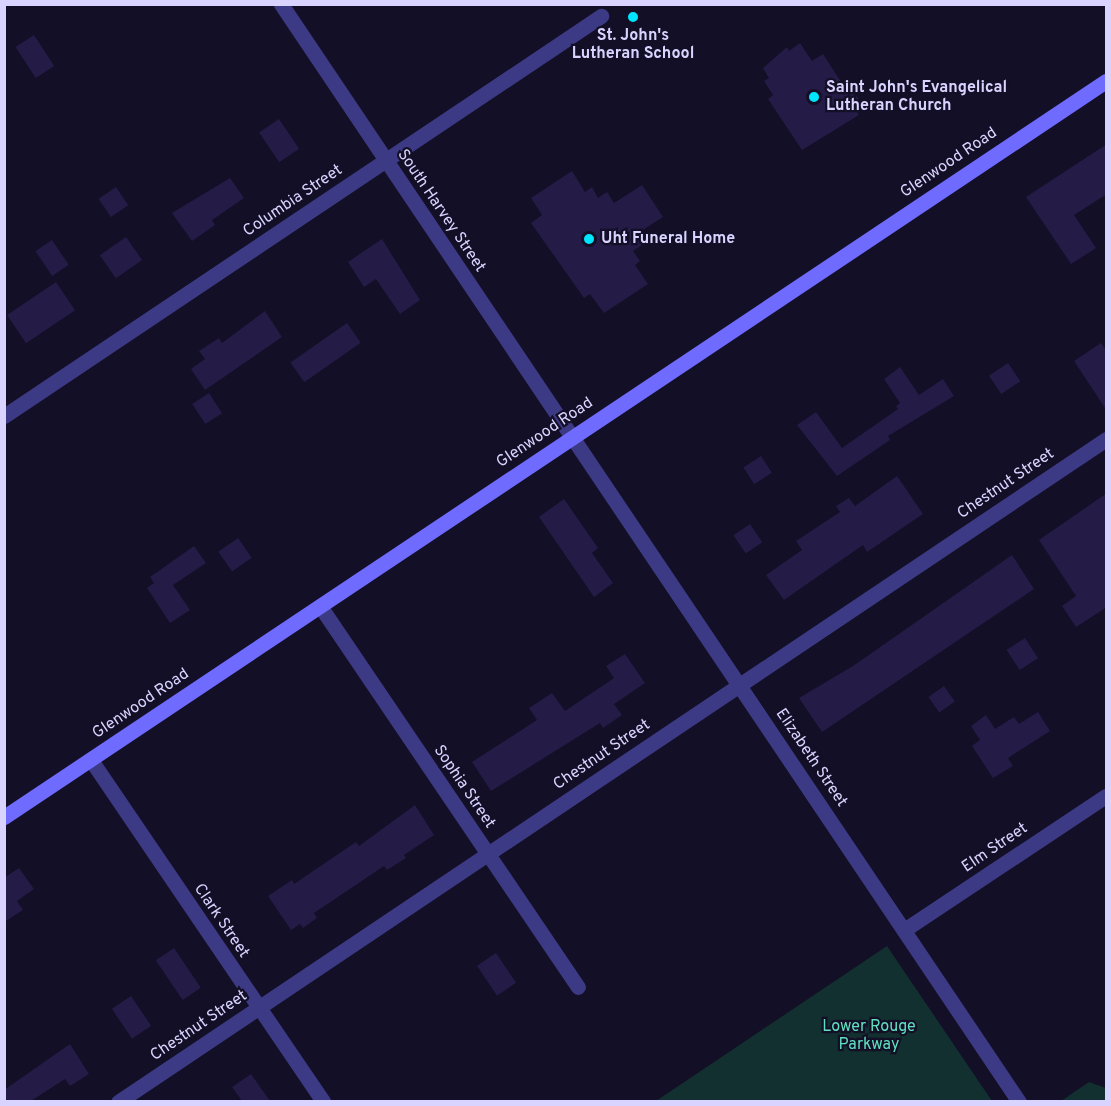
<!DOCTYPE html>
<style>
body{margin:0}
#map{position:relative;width:1111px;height:1106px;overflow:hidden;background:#130f26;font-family:Overpass,sans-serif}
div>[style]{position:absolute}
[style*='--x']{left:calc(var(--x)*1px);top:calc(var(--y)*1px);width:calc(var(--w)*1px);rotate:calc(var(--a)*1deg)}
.green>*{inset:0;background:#12302f}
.building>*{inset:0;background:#241b47;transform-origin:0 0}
.street>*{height:15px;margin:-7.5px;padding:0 7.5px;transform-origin:7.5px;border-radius:7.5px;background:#3d3a85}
.secondary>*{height:15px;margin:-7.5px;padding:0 7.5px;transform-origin:7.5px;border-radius:7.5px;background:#6f6bff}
.dots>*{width:16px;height:16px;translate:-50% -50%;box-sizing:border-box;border:3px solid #130f26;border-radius:50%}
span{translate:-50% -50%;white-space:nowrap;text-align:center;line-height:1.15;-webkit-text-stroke:4.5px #130f26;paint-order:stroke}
.poi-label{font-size:16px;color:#d9d4ff;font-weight:700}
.left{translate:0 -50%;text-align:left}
.street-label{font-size:16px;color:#d9d4ff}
.park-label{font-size:16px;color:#5fe0c0}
.frame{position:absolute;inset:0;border:6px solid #d9d4ff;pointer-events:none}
</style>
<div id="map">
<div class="green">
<i style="clip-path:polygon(887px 946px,992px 1101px,656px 1101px)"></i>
<i style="clip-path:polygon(1089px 1082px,1106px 1088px,1106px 1101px,1061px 1101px)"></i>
</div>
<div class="building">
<i style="left:34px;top:35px;width:37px;height:22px;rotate:57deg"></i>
<i style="clip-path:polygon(800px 43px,812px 61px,823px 54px,845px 88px,849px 85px,864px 107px,857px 112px,859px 115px,802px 150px,768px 99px,773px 95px,764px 81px,769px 78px,763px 68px,787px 47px,789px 51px)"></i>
<i style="left:279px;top:119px;width:36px;height:24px;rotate:56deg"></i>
<i style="clip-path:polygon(1107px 144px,1107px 194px,1074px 215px,1096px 248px,1071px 264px,1026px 197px)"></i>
<i style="clip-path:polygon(572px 171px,585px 192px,592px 187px,598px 198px,607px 192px,614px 203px,642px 185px,663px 217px,635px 235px,642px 245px,633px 251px,640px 261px,635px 265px,648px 284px,604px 313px,590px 294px,584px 298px,531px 223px,542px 215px,531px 198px)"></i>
<i style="clip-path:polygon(230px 178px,244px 198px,212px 220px,215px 225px,192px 241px,172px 213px)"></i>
<i style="left:116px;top:187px;width:22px;height:21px;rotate:56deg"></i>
<i style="left:126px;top:237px;width:28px;height:32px;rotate:55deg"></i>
<i style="clip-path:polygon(382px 239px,420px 300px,400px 314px,376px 279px,364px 287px,348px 262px)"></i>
<i style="left:52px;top:240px;width:30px;height:20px;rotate:56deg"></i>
<i style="left:56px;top:282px;width:34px;height:59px;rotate:56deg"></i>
<i style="clip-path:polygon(265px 311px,282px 337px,205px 390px,191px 369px,205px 359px,199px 351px,219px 338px,222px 343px)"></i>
<i style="left:347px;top:323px;width:24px;height:69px;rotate:55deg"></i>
<i style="clip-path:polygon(1101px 343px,1107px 352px,1107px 411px,1074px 361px)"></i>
<i style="left:1008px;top:363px;width:22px;height:23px;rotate:56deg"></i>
<i style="clip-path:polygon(900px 367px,919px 395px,943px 379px,954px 396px,888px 436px,890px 440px,837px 476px,797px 425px,816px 412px,842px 448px,898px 409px,896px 406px,900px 403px,884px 379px)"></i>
<i style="left:209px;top:393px;width:24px;height:20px;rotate:57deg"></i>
<i style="left:761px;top:456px;width:20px;height:21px;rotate:57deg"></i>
<i style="clip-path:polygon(897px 476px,923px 514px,867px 552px,863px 545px,784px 600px,766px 575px,802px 550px,796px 541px,840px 512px,836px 506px,849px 498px,855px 506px)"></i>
<i style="clip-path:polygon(1107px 493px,1107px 607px,1076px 627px,1062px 606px,1076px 596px,1039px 540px)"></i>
<i style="clip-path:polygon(564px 499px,598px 548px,592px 553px,613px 583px,594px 597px,539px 517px)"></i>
<i style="left:750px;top:524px;width:22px;height:20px;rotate:56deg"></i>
<i style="left:238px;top:538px;width:24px;height:24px;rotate:55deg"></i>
<i style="clip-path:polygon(194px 546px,206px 563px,173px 585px,190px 610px,170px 623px,147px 588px,154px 583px,150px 577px)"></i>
<i style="clip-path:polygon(1012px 555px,1034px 589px,822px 732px,799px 698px,853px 666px)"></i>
<i style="left:1025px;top:638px;width:24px;height:22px;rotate:57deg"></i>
<i style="clip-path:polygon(625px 654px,645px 683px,614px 704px,622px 715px,603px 728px,600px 723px,491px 791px,472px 762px,537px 720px,529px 708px,552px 693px,565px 711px,614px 678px,606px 666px)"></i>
<i style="left:944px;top:686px;width:19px;height:19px;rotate:55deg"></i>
<i style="clip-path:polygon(1038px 712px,1050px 731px,1008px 758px,1013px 766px,993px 778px,972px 746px,980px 740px,971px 726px,986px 715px,995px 729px,1014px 717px,1019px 724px)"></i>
<i style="clip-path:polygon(415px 805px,434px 835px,404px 855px,406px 858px,387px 870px,384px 866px,314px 913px,317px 918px,303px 928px,300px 924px,291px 930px,268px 896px,292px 880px,294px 884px,356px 842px,359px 846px)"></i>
<i style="clip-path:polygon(19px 868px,34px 889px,17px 901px,23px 910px,4px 922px,4px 878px)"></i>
<i style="left:174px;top:948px;width:48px;height:22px;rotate:56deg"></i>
<i style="left:496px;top:953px;width:36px;height:23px;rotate:56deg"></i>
<i style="left:131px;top:996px;width:36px;height:23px;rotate:56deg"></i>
<i style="clip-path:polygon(70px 1044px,89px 1074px,70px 1086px,65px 1079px,31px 1101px,4px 1101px,4px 1090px)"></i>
<i style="clip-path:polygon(251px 1074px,270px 1101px,242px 1101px,232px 1087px)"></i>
</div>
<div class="street">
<i style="--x:281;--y:4;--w:1323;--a:56.09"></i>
<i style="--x:4;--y:416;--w:719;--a:-33.82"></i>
<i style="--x:320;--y:606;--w:460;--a:55.9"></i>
<i style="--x:91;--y:760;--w:413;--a:55.8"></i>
<i style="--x:904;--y:930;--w:242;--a:-33.6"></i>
<i style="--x:118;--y:1102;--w:1190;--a:-33.86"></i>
</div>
<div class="secondary">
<i style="--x:4;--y:817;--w:1325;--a:-33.74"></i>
</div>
<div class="dots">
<i style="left:633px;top:17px;background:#00e5ff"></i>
<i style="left:814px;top:97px;background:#00e5ff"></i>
<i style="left:589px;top:239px;background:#00e5ff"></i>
</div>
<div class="poi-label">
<span style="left:633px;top:45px">St. John's<br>Lutheran School</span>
<span class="left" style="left:826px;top:97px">Saint John's Evangelical<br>Lutheran Church</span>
<span class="left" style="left:601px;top:239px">Uht Funeral Home</span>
</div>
<div class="street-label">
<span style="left:949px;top:163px;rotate:-34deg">Glenwood Road</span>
<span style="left:293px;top:201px;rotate:-34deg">Columbia Street</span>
<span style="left:441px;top:211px;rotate:56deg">South Harvey Street</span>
<span style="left:545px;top:433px;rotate:-34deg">Glenwood Road</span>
<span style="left:1006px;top:484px;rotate:-34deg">Chestnut Street</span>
<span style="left:141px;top:704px;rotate:-34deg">Glenwood Road</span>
<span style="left:602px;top:755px;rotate:-34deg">Chestnut Street</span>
<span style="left:811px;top:758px;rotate:56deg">Elizabeth Street</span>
<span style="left:464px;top:787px;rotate:56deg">Sophia Street</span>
<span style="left:995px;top:848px;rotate:-34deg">Elm Street</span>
<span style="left:221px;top:921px;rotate:56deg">Clark Street</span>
<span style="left:199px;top:1026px;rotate:-34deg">Chestnut Street</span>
</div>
<div class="park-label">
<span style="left:869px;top:1036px">Lower Rouge<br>Parkway</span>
</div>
<div class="frame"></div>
</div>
